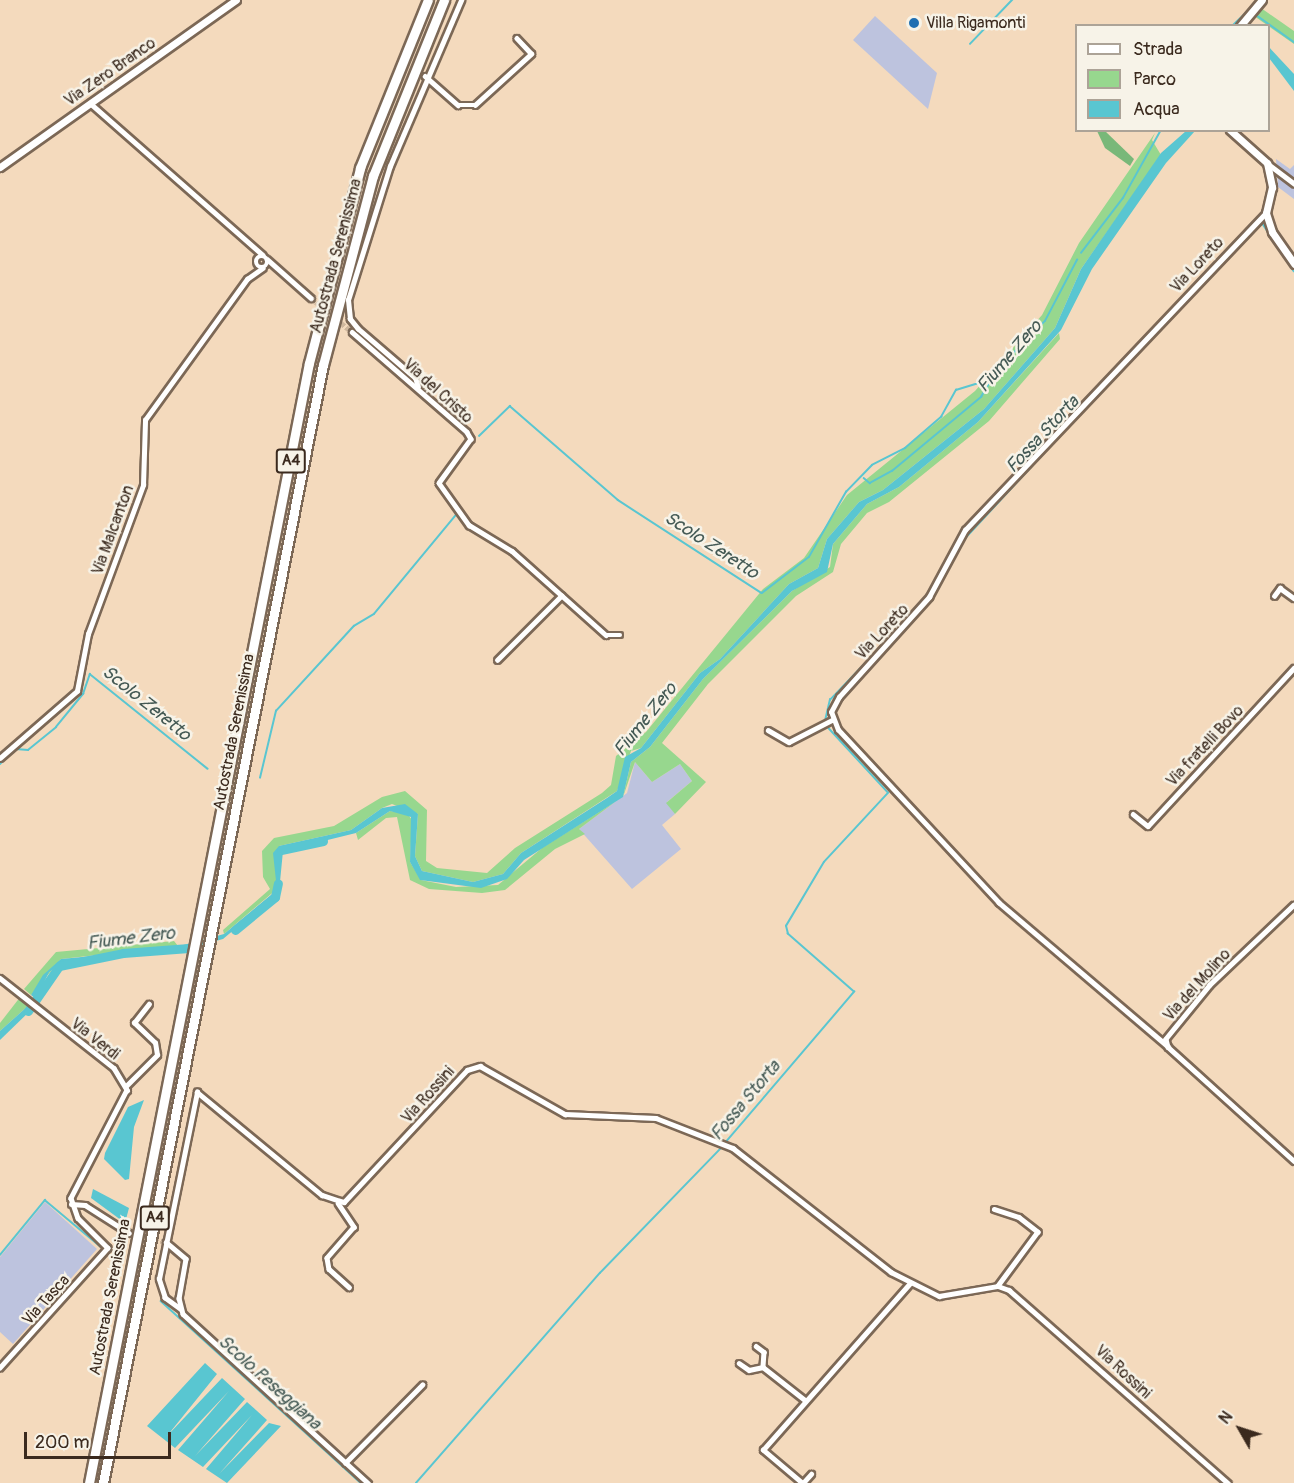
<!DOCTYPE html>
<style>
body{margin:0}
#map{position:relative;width:1294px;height:1483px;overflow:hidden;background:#f4dabd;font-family:Pangolin,sans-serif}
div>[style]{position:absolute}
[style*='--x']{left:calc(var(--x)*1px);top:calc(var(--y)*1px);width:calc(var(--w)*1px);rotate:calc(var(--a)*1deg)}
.industrial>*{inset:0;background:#bdc3de}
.green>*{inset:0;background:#97d78e}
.forest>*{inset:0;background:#79b879}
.water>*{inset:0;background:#59c6d1}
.stream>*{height:1.5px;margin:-0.75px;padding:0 0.75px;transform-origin:0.75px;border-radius:0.75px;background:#59c6d1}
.river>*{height:9px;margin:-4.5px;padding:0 4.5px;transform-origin:4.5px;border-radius:4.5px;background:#59c6d1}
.street-tunnel>*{height:4.5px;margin-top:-2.25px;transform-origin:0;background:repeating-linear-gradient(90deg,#cfb79d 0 4.5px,transparent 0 6.5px)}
.roads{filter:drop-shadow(2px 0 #7c6856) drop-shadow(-2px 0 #7c6856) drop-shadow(0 2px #7c6856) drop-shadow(0 -2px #7c6856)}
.street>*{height:4.5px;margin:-2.25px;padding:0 2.25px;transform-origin:2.25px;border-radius:2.25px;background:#fff}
.street>.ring{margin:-2.25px;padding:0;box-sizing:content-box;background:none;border:4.5px solid #fff;border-radius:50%}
.secondary>*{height:7px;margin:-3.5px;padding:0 3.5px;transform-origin:3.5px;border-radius:3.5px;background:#fff}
.highway>*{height:9px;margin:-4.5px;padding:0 4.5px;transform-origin:4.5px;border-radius:4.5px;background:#fff}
.dots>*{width:16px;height:16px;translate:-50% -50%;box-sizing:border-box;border:3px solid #f7f3e8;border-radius:50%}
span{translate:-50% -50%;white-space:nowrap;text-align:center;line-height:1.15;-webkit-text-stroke:5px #f7f3e8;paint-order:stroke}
.shield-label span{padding:2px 4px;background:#f7f3e8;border:2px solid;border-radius:4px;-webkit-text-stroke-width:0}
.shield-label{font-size:15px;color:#3b2a1e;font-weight:700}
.poi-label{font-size:16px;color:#3b2a1e}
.left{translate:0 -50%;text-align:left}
.street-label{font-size:16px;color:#3b2a1e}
.water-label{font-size:18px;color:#445954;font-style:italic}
.legend{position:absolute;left:1075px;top:24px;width:195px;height:108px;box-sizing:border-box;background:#f7f3e8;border:2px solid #aca397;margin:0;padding:8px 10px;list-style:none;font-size:18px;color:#3b2a1e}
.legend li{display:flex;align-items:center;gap:12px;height:30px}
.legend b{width:30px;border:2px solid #aca397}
.north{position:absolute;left:1210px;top:1399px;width:60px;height:60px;-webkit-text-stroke:4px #f7f3e8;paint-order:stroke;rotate:309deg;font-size:16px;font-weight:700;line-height:24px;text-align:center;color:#3b2a1e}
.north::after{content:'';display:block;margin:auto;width:21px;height:27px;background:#3b2a1e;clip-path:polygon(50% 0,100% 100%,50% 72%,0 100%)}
.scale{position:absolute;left:24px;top:1432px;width:147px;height:27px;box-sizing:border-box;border:3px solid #3b2a1e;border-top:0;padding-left:8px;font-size:18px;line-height:21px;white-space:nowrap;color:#3b2a1e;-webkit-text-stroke:4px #f7f3e8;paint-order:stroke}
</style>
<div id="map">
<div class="industrial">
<i style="clip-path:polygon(875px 16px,937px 73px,928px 109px,853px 40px)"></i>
<i style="clip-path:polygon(1276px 159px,1290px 169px,1294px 165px,1294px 199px,1278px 187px)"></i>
<i style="clip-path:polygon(635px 762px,652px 782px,680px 764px,692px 781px,667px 802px,675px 814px,662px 825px,681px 849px,632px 889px,579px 829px,627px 793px)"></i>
<i style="clip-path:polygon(45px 1202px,97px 1249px,13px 1344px,0 1332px,0 1257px)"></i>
</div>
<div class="green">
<i style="clip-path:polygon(1261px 8px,1294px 31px,1294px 44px,1254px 16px)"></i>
<i style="clip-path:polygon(1155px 133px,1152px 140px,1161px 155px,1081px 269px,1055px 328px,984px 409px,883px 490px,859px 502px,827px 539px,818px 568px,789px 584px,720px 659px,700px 673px,641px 748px,631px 751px,617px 791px,521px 853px,503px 874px,473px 882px,422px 871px,415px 856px,418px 814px,392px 804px,382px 808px,351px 830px,279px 846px,277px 889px,224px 934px,223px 930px,270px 889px,263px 877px,262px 851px,274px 838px,334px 826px,382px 797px,405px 791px,427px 810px,426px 861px,437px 868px,487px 873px,515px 848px,602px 793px,611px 785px,616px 756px,646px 732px,763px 589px,804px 558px,847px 495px,975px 391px,1042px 315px,1079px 243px)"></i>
<i style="clip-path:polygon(1059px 333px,1060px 339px,989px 421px,889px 502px,867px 513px,841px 544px,833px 572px,796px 596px,708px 684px,662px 743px,706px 782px,675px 814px,666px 803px,692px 781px,680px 764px,652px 782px,635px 762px,623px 797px,631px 762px,650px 747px,703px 679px,792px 591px,830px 567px,833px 544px,867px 504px,899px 487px,978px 422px)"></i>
<i style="clip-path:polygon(615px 802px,579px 829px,585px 834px,555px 849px,505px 890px,482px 893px,429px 889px,410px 880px,397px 817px,386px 818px,358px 840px,356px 833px,390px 811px,407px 813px,412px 820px,410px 862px,421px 880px,456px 887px,498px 885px,542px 848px)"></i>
<i style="clip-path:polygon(174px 941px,178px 946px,61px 959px,31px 995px,24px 989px,56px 952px)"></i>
<i style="clip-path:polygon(21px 996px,29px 1005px,0 1031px,0 1023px)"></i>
</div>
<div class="forest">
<i style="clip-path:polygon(1097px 131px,1105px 131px,1134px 159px,1130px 166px,1105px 148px)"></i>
</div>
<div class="water">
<i style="clip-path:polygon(1268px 46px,1294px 74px,1294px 91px,1269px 58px)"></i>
<i style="clip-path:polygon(1186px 131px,1195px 131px,1166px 163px,1092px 269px,1061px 330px,978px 422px,899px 487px,867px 504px,833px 544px,827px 572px,792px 591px,703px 679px,650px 747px,631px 762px,623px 797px,524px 860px,507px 879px,481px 888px,420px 880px,410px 862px,411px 817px,390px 811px,356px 833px,283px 851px,279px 892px,223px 939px,176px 952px,62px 963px,49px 972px,36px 999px,31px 995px,43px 975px,61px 959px,169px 949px,224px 934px,277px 890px,273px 853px,279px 846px,351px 830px,382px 808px,405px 804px,418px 814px,415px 856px,422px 871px,473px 882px,503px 874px,521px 853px,607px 798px,617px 791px,625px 757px,641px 748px,700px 673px,720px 659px,789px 584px,818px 568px,827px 539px,859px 502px,883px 490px,984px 409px,1055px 328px,1081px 269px,1161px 153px)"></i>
<i style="clip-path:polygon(29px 1005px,33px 1008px,0 1040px,0 1031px)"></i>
<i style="clip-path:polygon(144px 1100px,134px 1127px,129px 1179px,125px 1180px,104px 1159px,105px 1153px,128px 1107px)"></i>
<i style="clip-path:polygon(93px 1189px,129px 1208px,125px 1223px,91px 1198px)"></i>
<i style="clip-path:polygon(205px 1363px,217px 1374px,167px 1436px,222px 1378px,245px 1399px,195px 1456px,247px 1402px,267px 1420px,219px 1474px,269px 1423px,281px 1426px,227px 1483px,206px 1469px,252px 1415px,203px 1467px,178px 1450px,229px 1391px,175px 1448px,147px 1426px)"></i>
</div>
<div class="stream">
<i style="--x:1255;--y:14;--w:48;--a:35.7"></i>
<i style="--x:1232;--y:26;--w:22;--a:-43"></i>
<i style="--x:970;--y:44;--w:61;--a:-46.3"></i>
<i style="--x:1261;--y:221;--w:60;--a:56.6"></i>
<i style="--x:1081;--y:253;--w:69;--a:-52.6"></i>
<i style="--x:1123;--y:198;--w:78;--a:-60.8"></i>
<i style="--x:479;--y:436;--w:43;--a:-44.1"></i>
<i style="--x:510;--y:406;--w:143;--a:41"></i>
<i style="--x:618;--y:500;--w:171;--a:32.9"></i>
<i style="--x:762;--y:593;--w:59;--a:-37.5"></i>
<i style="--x:809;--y:557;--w:75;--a:-60.4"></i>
<i style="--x:846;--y:492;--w:37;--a:-46"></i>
<i style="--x:872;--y:465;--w:37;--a:-27"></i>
<i style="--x:905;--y:448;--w:48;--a:-40.7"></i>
<i style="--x:941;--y:417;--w:31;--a:-61"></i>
<i style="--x:956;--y:390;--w:31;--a:-17"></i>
<i style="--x:986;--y:381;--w:84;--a:-45.5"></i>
<i style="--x:1045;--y:321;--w:69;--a:-62.3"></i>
<i style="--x:864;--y:478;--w:8;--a:40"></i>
<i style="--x:870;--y:483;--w:25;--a:-29"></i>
<i style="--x:892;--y:471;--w:116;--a:-39.7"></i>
<i style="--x:981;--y:397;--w:29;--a:-59"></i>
<i style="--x:961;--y:543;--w:286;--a:-47.3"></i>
<i style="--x:919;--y:611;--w:39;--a:-55"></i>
<i style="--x:825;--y:721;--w:22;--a:-77"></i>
<i style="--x:830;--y:700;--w:123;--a:-46.3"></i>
<i style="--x:0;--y:764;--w:22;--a:-43"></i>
<i style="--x:16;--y:749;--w:12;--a:5"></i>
<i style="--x:28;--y:750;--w:36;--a:-39"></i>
<i style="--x:56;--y:727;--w:43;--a:-50.7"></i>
<i style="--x:83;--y:694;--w:21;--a:-71"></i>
<i style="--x:90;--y:674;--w:151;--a:38.8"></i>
<i style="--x:260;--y:778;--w:69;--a:-76.6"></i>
<i style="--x:276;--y:711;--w:115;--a:-47.5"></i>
<i style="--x:354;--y:626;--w:23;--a:-31"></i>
<i style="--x:374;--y:614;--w:129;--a:-50.4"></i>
<i style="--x:725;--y:1143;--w:199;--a:-49.5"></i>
<i style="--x:854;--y:992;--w:88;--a:-138.7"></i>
<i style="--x:788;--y:934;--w:8;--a:-104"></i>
<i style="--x:786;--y:926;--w:74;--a:-59.3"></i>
<i style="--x:824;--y:862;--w:94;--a:-47.2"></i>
<i style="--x:888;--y:793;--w:87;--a:-132.7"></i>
<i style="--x:0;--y:1255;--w:71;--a:-50.7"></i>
<i style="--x:45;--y:1200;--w:72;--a:39.9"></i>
<i style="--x:161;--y:1301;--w:270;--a:42.3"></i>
<i style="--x:416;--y:1483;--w:279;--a:-48.8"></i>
<i style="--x:600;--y:1273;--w:175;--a:-45.9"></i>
</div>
<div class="river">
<i style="--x:281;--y:850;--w:43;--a:-12.1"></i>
<i style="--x:235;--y:930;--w:52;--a:-39.5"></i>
<i style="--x:275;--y:897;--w:14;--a:-78"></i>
<i style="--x:28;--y:1011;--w:55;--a:-55.4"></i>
<i style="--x:59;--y:966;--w:65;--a:-11.5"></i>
<i style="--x:123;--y:953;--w:66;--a:-4.3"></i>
</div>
<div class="street-tunnel">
<i style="--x:311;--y:298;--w:53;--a:39.7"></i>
<i style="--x:129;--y:1233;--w:38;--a:14"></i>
</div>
<div class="roads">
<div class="street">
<i style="--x:425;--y:76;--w:44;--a:41.3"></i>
<i style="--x:458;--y:105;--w:17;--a:0"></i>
<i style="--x:475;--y:105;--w:76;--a:-42.3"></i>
<i style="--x:531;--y:54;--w:21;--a:-133"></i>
<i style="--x:90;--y:103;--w:230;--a:41.3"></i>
<i style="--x:1267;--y:163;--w:34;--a:37"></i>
<i class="ring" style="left:256px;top:256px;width:7.5px;height:7.5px"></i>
<i style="--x:267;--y:259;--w:59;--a:41.6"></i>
<i style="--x:352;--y:332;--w:152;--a:41"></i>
<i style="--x:467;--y:432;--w:8;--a:60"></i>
<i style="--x:471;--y:439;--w:54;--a:126"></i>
<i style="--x:439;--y:483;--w:52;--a:54.5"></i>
<i style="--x:469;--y:525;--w:50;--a:31.2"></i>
<i style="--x:512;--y:551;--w:126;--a:41.8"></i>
<i style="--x:606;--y:635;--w:14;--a:0"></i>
<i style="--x:418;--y:387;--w:9;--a:-108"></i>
<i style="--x:415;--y:378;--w:75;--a:-139.3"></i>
<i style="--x:358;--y:329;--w:13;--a:-129"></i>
<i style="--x:350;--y:319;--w:19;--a:-96"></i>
<i style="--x:348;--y:300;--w:140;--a:-72.6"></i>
<i style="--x:390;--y:166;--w:181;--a:-66.8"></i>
<i style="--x:1274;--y:596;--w:10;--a:-53"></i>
<i style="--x:1280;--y:588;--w:17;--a:36"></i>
<i style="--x:497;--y:660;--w:91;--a:-45"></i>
<i style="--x:768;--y:730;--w:24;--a:30"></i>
<i style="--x:789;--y:742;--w:48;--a:-27.1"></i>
<i style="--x:0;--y:758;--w:102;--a:-41"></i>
<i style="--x:77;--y:691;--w:58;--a:-79.1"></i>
<i style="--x:88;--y:634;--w:159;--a:-69.7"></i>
<i style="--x:143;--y:485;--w:65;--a:-88.2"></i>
<i style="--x:145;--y:420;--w:174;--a:-54.1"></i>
<i style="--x:247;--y:279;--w:19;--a:-35"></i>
<i style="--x:1133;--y:814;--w:19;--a:39"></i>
<i style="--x:1148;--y:826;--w:215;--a:-47.3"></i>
<i style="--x:1294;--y:905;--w:116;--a:136.4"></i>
<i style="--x:1210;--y:985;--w:70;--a:129.2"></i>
<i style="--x:1166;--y:1039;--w:8;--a:76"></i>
<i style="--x:1168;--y:1047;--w:170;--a:42.1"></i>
<i style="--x:0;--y:978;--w:145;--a:38.3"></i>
<i style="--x:114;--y:1068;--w:26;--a:59"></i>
<i style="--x:127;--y:1090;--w:122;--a:117.4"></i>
<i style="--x:71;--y:1198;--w:21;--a:71"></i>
<i style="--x:78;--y:1218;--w:42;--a:45"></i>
<i style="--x:108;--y:1248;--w:161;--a:132"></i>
<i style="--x:1168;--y:1047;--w:222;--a:-139.6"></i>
<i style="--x:999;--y:903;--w:236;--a:-132.9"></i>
<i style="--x:838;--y:730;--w:19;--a:-111"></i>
<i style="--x:831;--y:712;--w:17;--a:-62"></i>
<i style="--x:839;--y:697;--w:135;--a:-48"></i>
<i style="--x:929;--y:597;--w:76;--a:-61.8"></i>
<i style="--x:965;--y:530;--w:437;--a:-46.5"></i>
<i style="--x:126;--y:1086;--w:44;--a:-45"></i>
<i style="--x:157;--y:1055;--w:12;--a:-99"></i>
<i style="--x:155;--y:1043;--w:29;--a:-136"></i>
<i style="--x:134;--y:1023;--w:24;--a:-52"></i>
<i style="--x:338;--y:1203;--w:29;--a:56"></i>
<i style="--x:354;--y:1227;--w:41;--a:131.1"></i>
<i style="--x:327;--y:1258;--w:11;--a:80"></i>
<i style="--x:329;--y:1269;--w:27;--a:42"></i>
<i style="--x:71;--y:1204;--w:14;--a:4"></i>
<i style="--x:85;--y:1205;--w:52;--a:32.5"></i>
<i style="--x:994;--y:1209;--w:26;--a:18"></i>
<i style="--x:1019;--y:1217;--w:24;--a:38"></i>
<i style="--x:1038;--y:1232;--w:67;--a:126.5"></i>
<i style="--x:166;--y:1242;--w:26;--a:40"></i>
<i style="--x:186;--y:1259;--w:40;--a:100"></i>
<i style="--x:179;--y:1298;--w:16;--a:76"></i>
<i style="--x:183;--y:1314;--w:251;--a:42.4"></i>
<i style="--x:180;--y:1309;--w:19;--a:-144"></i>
<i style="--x:165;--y:1298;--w:20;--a:-108"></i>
<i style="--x:159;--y:1279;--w:191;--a:-78.5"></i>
<i style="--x:197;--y:1092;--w:162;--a:39.5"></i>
<i style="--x:322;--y:1195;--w:23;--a:18"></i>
<i style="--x:344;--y:1202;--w:180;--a:-47"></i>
<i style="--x:467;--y:1070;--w:14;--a:-17"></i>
<i style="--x:480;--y:1066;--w:98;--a:29.5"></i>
<i style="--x:565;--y:1114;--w:91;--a:2.5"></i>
<i style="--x:656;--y:1118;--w:83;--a:21.3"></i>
<i style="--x:733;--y:1148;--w:201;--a:38.1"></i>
<i style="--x:891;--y:1272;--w:54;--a:26.6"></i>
<i style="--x:939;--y:1296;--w:60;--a:-9.6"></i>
<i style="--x:998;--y:1286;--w:12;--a:20"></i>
<i style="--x:1009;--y:1290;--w:292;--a:41.4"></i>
<i style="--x:756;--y:1346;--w:10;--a:37"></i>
<i style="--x:764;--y:1352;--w:15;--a:94"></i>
<i style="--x:739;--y:1363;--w:12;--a:35"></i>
<i style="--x:749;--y:1370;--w:14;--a:-12"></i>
<i style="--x:763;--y:1367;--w:53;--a:38.2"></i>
<i style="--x:345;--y:1463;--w:110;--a:-45.4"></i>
<i style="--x:802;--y:1483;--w:51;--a:-139.8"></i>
<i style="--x:763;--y:1450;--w:222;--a:-48.6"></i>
<i style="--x:803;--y:1483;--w:12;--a:-48"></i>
</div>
<div class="secondary">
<i style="--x:1240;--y:26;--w:34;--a:-50"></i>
<i style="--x:1230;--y:130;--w:50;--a:41.7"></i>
<i style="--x:1267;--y:163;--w:25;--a:78"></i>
<i style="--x:1272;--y:187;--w:27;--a:103"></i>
<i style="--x:1266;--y:213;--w:20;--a:72"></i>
<i style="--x:1272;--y:232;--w:39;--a:55"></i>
<i style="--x:0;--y:167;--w:289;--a:-35.3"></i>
</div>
<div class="highway">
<i style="--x:89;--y:1483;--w:1141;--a:-78.89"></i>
<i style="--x:309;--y:363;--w:202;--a:-75.3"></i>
<i style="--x:360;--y:168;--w:181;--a:-68"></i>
<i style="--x:103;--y:1483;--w:1139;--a:-78.87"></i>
<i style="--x:323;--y:365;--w:196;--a:-75.2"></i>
<i style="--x:373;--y:176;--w:190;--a:-68"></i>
</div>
</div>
<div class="dots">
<i style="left:914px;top:23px;background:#1f6fb2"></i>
</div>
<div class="shield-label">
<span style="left:291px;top:461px">A4</span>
<span style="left:155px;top:1218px">A4</span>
</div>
<div class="poi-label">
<span class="left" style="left:926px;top:23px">Villa Rigamonti</span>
</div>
<div class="street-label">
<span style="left:110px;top:72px;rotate:-35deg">Via Zero Branco</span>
<span style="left:336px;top:256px;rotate:-75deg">Autostrada Serenissima</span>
<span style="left:1197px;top:265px;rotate:-47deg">Via Loreto</span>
<span style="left:438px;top:391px;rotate:42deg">Via del Cristo</span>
<span style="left:113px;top:530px;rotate:-70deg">Via Malcanton</span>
<span style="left:882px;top:632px;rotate:-47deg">Via Loreto</span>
<span style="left:234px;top:732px;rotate:-79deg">Autostrada Serenissima</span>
<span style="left:1205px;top:746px;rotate:-47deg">Via fratelli Bovo</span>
<span style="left:1197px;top:985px;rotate:-48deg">Via del Molino</span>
<span style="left:95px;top:1039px;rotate:38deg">Via Verdi</span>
<span style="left:428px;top:1095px;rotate:-48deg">Via Rossini</span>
<span style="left:110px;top:1297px;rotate:-79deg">Autostrada Serenissima</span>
<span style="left:46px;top:1300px;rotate:-48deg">Via Tasca</span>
<span style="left:1123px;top:1372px;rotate:43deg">Via Rossini</span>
</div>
<div class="water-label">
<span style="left:1010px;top:357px;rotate:-49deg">Fiume Zero</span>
<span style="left:1043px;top:435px;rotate:-47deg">Fossa Storta</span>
<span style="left:711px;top:546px;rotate:33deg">Scolo Zeretto</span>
<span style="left:146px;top:704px;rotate:39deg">Scolo Zeretto</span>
<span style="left:646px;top:720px;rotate:-51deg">Fiume Zero</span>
<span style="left:131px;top:939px;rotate:-7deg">Fiume Zero</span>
<span style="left:746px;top:1101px;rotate:-50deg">Fossa Storta</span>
<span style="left:269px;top:1383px;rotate:42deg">Scolo Peseggiana</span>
</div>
<ul class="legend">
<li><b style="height:8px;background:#fff"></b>Strada</li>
<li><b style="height:16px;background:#97d78e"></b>Parco</li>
<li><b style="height:16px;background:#59c6d1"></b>Acqua</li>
</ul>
<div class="north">N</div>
<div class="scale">200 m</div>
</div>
